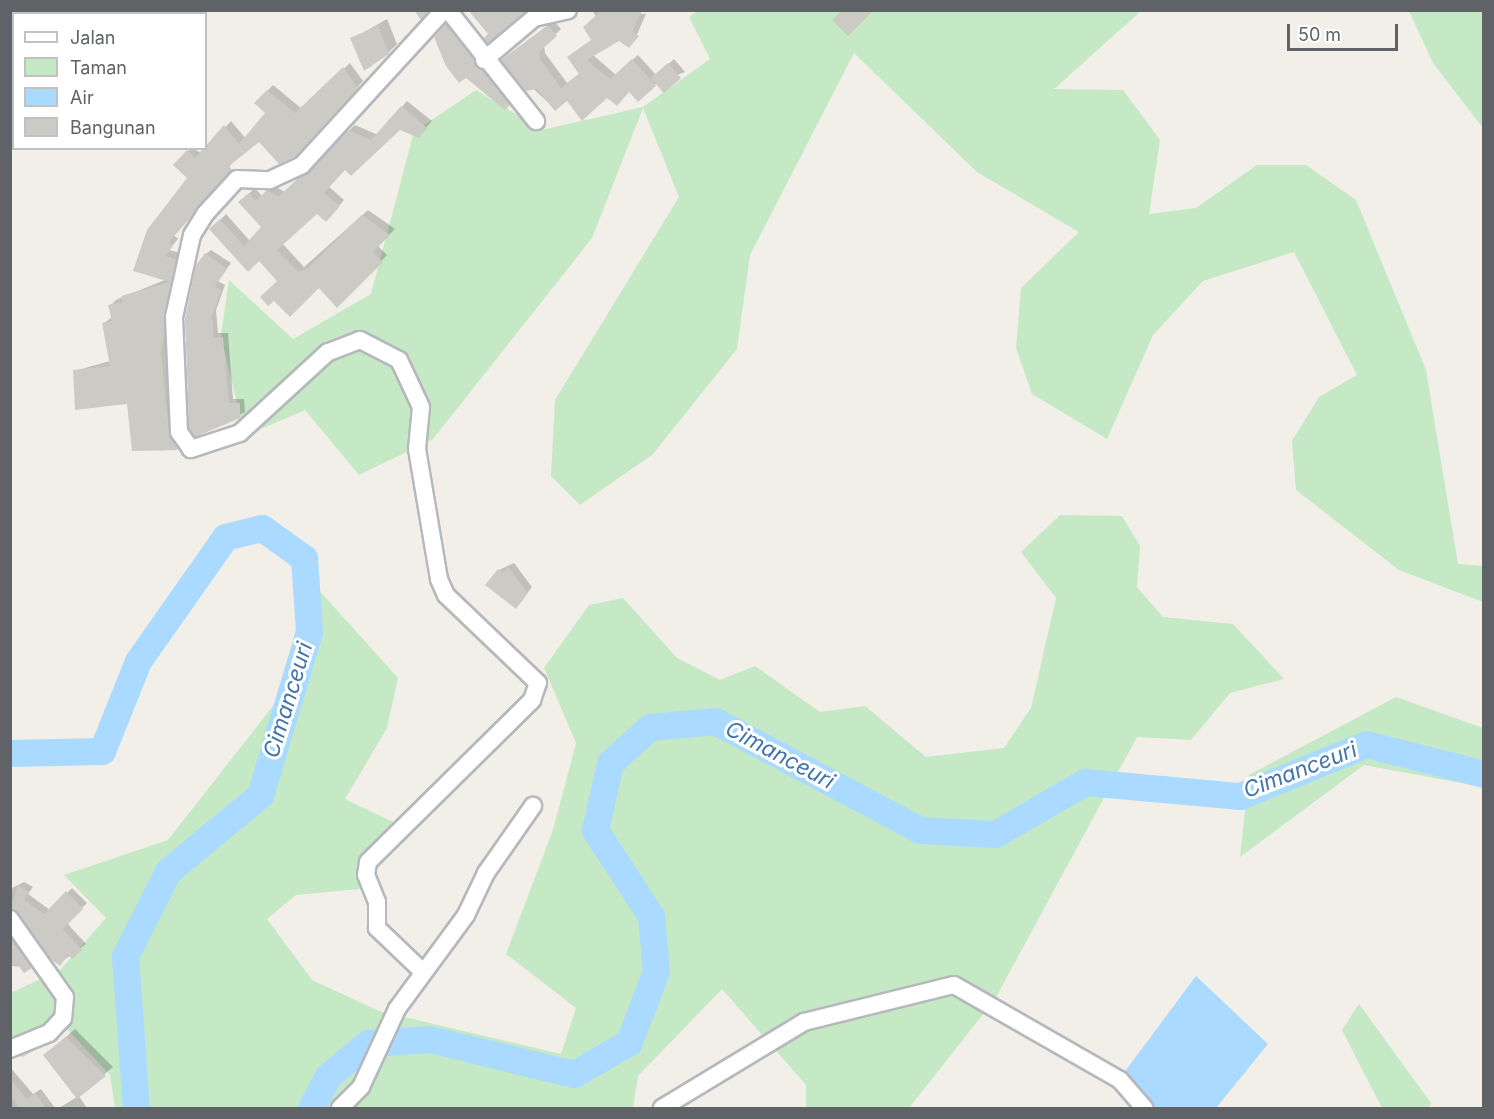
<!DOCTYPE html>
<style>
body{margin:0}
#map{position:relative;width:1494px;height:1119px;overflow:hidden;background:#f1efe8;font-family:Inter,sans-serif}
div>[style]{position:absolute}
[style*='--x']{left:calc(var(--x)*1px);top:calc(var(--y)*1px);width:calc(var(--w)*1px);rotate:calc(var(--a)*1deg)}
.green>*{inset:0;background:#c5e8c5}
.water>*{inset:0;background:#aadaff}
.shadow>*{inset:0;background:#0003}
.river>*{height:27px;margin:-13.5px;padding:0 13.5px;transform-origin:13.5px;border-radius:13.5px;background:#aadaff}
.building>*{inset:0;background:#cccac5;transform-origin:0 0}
.roads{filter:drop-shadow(2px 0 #b5b8bc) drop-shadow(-2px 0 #b5b8bc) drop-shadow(0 2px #b5b8bc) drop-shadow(0 -2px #b5b8bc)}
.street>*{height:16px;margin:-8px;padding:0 8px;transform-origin:8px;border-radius:8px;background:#fff}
span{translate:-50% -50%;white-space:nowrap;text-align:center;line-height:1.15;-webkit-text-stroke:6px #fff;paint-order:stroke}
.water-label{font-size:22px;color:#4174aa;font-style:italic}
.frame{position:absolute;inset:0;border:12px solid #5f6368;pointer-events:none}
.legend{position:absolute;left:12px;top:12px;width:195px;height:138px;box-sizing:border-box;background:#fff;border:2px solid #bfc1c3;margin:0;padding:8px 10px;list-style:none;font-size:18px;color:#5f6368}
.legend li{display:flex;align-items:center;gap:12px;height:30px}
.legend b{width:30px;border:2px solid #bfc1c3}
.scale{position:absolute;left:1287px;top:24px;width:111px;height:27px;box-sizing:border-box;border:3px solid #5f6368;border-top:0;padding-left:8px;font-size:18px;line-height:21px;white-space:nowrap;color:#5f6368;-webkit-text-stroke:4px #fff;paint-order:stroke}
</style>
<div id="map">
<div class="green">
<i style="clip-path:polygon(697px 11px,1141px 11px,1054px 89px,1123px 90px,1160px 140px,1149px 214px,1196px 208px,1257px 165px,1306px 165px,1356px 200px,1426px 370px,1458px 564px,1483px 566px,1483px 602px,1399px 570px,1296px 490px,1292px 441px,1319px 397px,1357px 375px,1294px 252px,1203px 281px,1153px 335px,1107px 439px,1032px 394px,1016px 348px,1021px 288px,1079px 232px,977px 172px,854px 53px,750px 255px,737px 349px,653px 454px,580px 505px,551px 476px,555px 400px,679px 197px,643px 108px,592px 238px,433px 439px,359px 475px,305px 410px,245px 436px,221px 336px,229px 280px,293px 339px,371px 294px,414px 132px,476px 90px,542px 130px,643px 107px,710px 59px,689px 17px)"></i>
<i style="clip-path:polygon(1409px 11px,1483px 11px,1483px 128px,1433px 63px)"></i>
<i style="clip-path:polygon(1060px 515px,1122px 516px,1140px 546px,1137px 587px,1163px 617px,1233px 624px,1284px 679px,1230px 693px,1191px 740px,1137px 737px,995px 999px,909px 1108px,806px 1108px,806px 1085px,722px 989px,638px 1076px,633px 1108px,115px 1108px,110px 1075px,67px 1029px,22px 1058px,11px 1043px,11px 993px,61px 969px,106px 918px,64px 875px,168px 840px,280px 697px,308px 578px,398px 678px,387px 728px,345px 799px,395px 823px,359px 889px,296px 895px,267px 919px,312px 980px,379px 1011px,561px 1054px,576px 1008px,506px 954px,553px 830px,576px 743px,544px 668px,589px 605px,623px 598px,677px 658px,720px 680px,755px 666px,820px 712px,865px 706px,926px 757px,1004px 748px,1031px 708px,1056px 598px,1021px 552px)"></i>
<i style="clip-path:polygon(1396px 697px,1483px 728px,1483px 787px,1364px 765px,1240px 857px,1249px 775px)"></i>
<i style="clip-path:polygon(1359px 1004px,1431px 1103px,1429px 1108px,1382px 1108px,1342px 1030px)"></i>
</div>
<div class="water">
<i style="clip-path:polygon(1196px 976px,1268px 1044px,1216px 1108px,1142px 1108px,1117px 1082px)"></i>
</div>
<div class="shadow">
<i style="clip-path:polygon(592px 10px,646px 14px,634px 41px,619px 39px,593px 55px,616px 75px,638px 55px,656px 75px,674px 59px,685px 72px,657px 83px,638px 100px,629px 90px,568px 99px,555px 109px,503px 60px,554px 21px,561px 29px,544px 45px,545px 53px,567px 83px,580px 73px,592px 39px,597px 18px)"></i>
<i style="clip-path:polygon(387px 19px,397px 44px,388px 53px,352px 39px)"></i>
<i style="clip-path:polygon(452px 20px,515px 99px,505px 108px,435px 37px)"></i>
<i style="clip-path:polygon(350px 63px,363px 81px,301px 149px,259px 140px,235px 160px,174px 235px,178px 239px,169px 250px,181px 253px,166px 347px,174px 426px,183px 444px,161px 451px,128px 403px,74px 371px,110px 361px,103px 324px,112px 317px,110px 306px,116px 300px,167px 279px,135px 270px,189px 178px,175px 165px,191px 148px,202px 153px,231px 121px,246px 139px,267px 113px,256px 103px,273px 85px,301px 108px)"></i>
<i style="clip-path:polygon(407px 101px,432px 121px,424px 130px,399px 128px,345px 168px,328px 186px,344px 200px,331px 215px,317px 212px,282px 243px,304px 267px,368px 210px,395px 229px,378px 246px,387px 255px,337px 306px,319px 286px,279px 281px,259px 259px,211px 229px,226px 214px,250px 241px,263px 227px,240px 202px,255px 188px,262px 196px,274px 186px,285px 192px,355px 125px,378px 135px)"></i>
<i style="clip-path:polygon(211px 250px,231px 263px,218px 281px,225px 285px,216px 310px,218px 333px,228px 333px,233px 399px,244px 399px,245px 412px,196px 435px,206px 254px)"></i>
<i style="clip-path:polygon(514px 563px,532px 587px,521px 601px,499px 570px)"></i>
<i style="clip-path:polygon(24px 882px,33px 887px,28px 894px,50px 910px,72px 888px,87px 903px,67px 923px,86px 944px,60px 963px,19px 911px,10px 910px,10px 889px)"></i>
<i style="clip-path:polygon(10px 926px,35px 962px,31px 967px,10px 966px)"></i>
<i style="clip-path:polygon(75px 1029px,113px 1067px,79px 1096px,87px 1108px,59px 1108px,77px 1097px,45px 1055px)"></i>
<i style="clip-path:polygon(10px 1067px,33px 1094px,41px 1089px,55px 1108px,10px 1108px)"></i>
</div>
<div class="river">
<i style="--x:10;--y:753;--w:92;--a:-1.2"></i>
<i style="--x:102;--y:751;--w:97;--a:-68.2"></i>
<i style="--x:138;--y:661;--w:151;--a:-54.9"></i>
<i style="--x:225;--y:537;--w:38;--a:-14"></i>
<i style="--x:262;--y:528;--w:52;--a:35.5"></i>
<i style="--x:304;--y:558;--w:74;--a:86.1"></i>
<i style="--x:309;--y:632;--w:170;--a:106.7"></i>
<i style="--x:260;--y:795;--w:119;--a:140.4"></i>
<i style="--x:168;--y:871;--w:95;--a:116.8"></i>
<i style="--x:125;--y:956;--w:152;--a:85.9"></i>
<i style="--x:311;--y:1108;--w:36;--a:-62"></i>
<i style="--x:328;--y:1076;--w:52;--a:-39.5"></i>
<i style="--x:368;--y:1043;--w:61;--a:-3.8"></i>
<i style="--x:429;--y:1039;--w:149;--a:13.6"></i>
<i style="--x:574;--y:1074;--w:64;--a:-30.2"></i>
<i style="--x:629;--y:1042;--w:76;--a:-69.2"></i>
<i style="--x:656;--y:971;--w:55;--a:-95.2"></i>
<i style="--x:651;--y:916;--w:103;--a:-123.1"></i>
<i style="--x:595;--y:830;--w:69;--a:-77.4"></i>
<i style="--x:610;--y:763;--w:54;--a:-42"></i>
<i style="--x:650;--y:727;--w:65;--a:-5.3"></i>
<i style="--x:715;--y:721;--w:232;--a:28"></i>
<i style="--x:920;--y:830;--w:75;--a:3.1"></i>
<i style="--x:995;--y:834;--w:104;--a:-30"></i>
<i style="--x:1085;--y:782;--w:156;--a:5.2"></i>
<i style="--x:1240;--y:796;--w:136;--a:-22.4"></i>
<i style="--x:1366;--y:744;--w:122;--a:14.3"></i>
</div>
<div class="building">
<i style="clip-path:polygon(414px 10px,429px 10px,421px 20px)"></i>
<i style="clip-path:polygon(468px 10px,527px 10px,488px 43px,484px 38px,488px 34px)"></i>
<i style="clip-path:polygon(602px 10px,642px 10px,633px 31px,639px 36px,629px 48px,619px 41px,587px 60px,610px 79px,632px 59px,656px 86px,638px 102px,629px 92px,617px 106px,607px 98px,582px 121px,567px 101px,555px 111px,537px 89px,526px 91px,501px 60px,548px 25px,557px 36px,540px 51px,540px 59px,561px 88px,579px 74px,567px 57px,591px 40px,583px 27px)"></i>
<i style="clip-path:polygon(842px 10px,874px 10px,848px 36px,832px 20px)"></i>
<i style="clip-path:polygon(446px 24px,510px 105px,505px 110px,466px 78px,459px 83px,446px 66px,434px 37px)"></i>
<i style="clip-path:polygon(378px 26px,389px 54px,364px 71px,350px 38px)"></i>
<i style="left:668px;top:63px;width:20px;height:23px;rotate:49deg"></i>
<i style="clip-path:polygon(343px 67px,358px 88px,296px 156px,279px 164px,259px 142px,229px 166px,232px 170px,169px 242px,173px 246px,165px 256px,176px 259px,161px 353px,169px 432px,178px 450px,132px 451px,127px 404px,75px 410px,73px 370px,110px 366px,102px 323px,112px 321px,108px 305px,123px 302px,121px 296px,170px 282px,133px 271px,147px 230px,187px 178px,173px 165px,187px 150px,195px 158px,224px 125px,239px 144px,265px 113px,254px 103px,267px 90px,295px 113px)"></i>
<i style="clip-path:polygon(401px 106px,427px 128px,419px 138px,400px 130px,351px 176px,345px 170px,324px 193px,340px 206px,326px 222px,317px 214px,277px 250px,298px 272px,307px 269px,362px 215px,390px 235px,373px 252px,383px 262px,337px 308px,319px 288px,290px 317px,274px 301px,268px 306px,260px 297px,277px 281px,259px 261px,248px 272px,209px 229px,220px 219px,244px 246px,261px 227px,238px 202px,249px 193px,256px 201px,267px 190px,278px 197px,349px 130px,371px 140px)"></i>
<i style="clip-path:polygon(205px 253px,227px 269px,215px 286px,221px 291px,212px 316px,214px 338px,223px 337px,229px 403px,240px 403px,240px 418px,195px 437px,189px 428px,185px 318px,196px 265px)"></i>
<i style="clip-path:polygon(508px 567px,528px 593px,516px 609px,485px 585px,498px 569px,503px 573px)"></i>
<i style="clip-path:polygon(18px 886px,29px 892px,24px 900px,44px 914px,66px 891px,83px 909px,63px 929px,82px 950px,72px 959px,68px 954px,60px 966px,52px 960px,10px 909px)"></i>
<i style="clip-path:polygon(10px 938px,32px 968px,24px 973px,17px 964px,10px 967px)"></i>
<i style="clip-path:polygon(66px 1037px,106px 1076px,77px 1099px,43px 1055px)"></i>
<i style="clip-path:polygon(10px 1079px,27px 1099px,35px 1093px,46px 1108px,13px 1108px,18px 1106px,10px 1095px)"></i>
</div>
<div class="roads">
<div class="street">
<i style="--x:448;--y:10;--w:142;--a:51.6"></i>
<i style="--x:484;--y:60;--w:65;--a:-40"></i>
<i style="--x:534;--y:18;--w:35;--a:-13"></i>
<i style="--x:10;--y:919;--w:95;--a:54.8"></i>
<i style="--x:65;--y:997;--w:21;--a:95"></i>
<i style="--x:63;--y:1018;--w:21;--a:133"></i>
<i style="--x:49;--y:1033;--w:42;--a:157.7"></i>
<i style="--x:423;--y:972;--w:64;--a:-136.3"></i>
<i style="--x:377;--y:928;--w:26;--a:-90"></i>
<i style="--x:377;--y:902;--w:29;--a:-112"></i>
<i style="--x:366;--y:875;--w:13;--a:-81"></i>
<i style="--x:368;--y:862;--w:231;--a:-44.6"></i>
<i style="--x:532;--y:700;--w:18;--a:-71"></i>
<i style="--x:538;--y:683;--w:127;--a:-136.3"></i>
<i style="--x:446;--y:595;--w:17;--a:-114"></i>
<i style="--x:439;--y:579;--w:132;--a:-99.6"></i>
<i style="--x:417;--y:449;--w:42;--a:-84.6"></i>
<i style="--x:421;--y:407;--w:52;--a:-115.1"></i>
<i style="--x:399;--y:360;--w:44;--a:-152.9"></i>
<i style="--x:360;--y:340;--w:34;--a:159"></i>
<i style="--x:328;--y:352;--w:120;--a:137.4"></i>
<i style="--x:240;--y:433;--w:52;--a:161.9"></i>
<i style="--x:191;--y:449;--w:21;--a:-125"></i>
<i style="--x:179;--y:432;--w:115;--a:-92.5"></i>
<i style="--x:174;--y:317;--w:84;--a:-77.6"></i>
<i style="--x:192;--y:235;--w:25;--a:-58"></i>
<i style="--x:205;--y:214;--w:47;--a:-47.6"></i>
<i style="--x:237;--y:179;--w:33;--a:2"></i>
<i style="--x:270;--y:180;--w:35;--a:-25"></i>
<i style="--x:302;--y:165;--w:210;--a:-47.5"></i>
<i style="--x:340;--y:1108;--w:30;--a:-45"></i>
<i style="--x:361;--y:1087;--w:86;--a:-65.2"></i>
<i style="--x:397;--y:1009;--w:117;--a:-53.7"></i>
<i style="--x:466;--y:915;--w:47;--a:-64.5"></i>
<i style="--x:486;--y:873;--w:82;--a:-55"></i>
<i style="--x:662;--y:1108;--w:166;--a:-31.2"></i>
<i style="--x:804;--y:1022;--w:154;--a:-13.9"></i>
<i style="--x:954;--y:985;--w:191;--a:29.8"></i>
<i style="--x:1120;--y:1080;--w:37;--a:49"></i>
</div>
</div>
<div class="water-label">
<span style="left:288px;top:700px;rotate:-73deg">Cimanceuri</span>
<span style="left:780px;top:755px;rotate:28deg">Cimanceuri</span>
<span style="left:1300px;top:770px;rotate:-21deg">Cimanceuri</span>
</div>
<div class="frame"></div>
<ul class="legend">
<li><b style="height:8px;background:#fff"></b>Jalan</li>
<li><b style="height:16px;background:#c5e8c5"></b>Taman</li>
<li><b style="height:16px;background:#aadaff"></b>Air</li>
<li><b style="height:16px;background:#cccac5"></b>Bangunan</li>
</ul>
<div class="scale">50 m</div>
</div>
